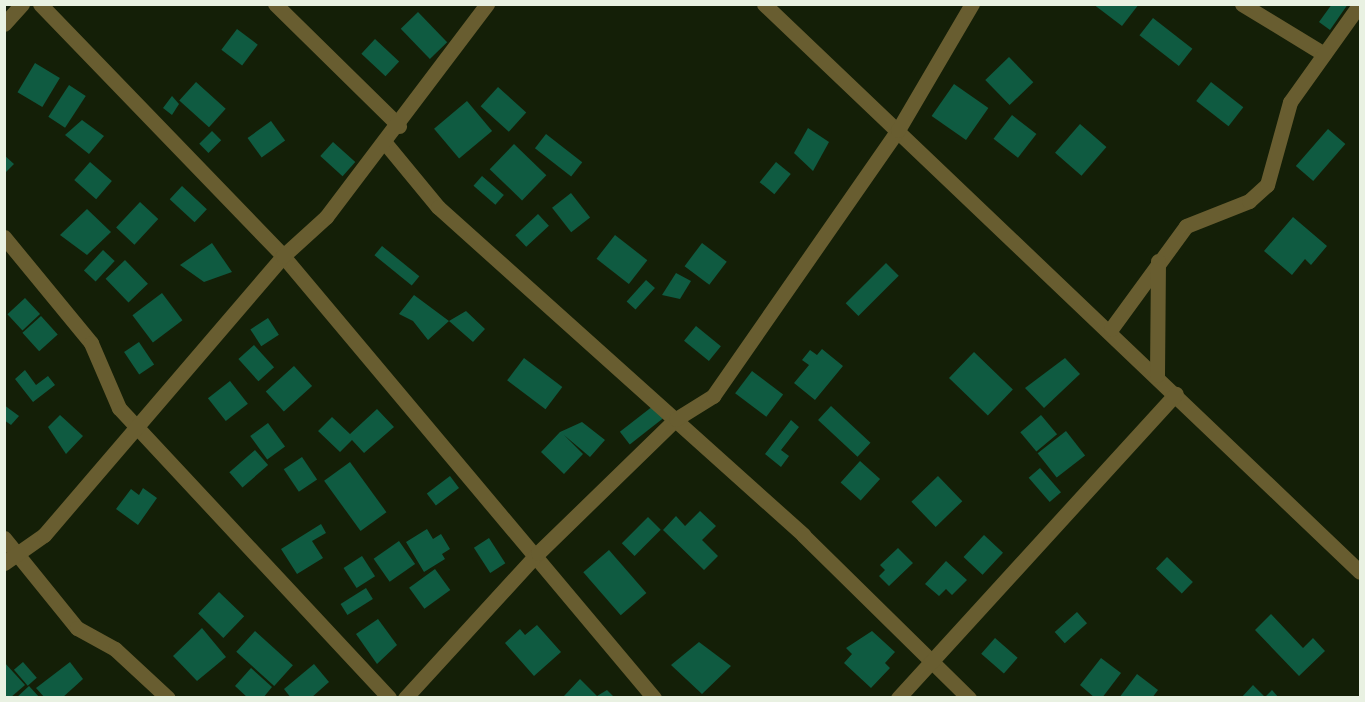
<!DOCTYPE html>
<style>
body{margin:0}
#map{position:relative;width:1365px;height:702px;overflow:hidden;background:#141f07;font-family:Georgia,serif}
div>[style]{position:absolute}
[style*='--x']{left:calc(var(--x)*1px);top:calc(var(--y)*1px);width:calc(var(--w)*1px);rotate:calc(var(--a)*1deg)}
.building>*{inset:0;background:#0f5b41;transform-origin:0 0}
.minor>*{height:15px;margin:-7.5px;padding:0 7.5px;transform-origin:7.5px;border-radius:7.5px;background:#685d30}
span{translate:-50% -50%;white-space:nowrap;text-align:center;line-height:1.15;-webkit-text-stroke:5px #040702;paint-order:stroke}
.frame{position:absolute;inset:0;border:6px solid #e9f1e2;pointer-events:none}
</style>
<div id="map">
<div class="building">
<i style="clip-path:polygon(1093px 4px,1139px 4px,1122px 26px)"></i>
<i style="clip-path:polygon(1332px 4px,1348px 4px,1330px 30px,1319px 22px)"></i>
<i style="left:418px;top:12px;width:42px;height:24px;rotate:46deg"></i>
<i style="left:1153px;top:18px;width:50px;height:22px;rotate:38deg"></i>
<i style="left:237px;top:29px;width:26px;height:26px;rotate:37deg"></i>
<i style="left:375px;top:39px;width:33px;height:20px;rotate:43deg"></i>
<i style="left:1009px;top:57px;width:35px;height:33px;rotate:46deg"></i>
<i style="left:35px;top:63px;width:29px;height:34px;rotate:31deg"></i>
<i style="left:196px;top:82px;width:40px;height:25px;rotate:42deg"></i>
<i style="left:1211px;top:82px;width:41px;height:24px;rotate:38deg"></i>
<i style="left:954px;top:84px;width:42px;height:39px;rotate:35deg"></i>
<i style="left:69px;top:85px;width:20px;height:38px;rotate:33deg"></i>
<i style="left:498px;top:87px;width:38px;height:26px;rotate:42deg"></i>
<i style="clip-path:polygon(172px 96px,179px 104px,172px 115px,163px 108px)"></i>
<i style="left:467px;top:101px;width:39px;height:43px;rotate:50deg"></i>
<i style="left:1012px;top:115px;width:31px;height:30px;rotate:38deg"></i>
<i style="clip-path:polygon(82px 120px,104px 136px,89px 154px,65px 135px)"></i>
<i style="left:271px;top:121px;width:24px;height:29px;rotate:54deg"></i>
<i style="left:1080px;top:124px;width:35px;height:38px;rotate:41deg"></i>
<i style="clip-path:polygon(808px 128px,829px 142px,813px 171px,794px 153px)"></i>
<i style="left:1328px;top:129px;width:23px;height:49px;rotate:41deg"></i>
<i style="left:212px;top:131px;width:13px;height:18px;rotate:45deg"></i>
<i style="left:546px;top:134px;width:46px;height:18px;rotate:38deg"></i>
<i style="left:333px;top:142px;width:30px;height:19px;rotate:42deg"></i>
<i style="left:514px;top:144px;width:45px;height:35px;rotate:44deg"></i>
<i style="clip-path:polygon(4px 155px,14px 164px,4px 174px)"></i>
<i style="left:90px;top:162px;width:29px;height:24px;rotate:41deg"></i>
<i style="left:776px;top:162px;width:19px;height:26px;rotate:39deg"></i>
<i style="left:482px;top:176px;width:29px;height:13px;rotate:41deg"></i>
<i style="left:182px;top:186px;width:34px;height:18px;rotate:43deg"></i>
<i style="left:571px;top:193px;width:31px;height:24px;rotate:52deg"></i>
<i style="left:140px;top:202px;width:25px;height:35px;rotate:43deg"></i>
<i style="clip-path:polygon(87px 209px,111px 232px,87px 255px,60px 235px)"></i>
<i style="left:538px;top:214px;width:16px;height:31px;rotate:47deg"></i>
<i style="clip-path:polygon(1293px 217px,1327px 246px,1311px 265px,1305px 259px,1292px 275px,1264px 251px)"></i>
<i style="left:615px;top:235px;width:41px;height:30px;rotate:38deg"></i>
<i style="clip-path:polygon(212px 243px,232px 272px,204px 282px,180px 265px)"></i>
<i style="left:702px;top:243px;width:31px;height:29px;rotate:37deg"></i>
<i style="left:382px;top:246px;width:48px;height:12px;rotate:39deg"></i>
<i style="left:103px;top:250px;width:16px;height:28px;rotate:43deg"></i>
<i style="left:125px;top:260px;width:33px;height:27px;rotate:46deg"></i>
<i style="left:886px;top:263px;width:18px;height:57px;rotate:45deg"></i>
<i style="clip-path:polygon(676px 273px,691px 281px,680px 299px,662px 295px)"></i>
<i style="left:646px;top:280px;width:12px;height:29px;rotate:42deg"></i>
<i style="left:162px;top:293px;width:34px;height:37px;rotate:53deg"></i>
<i style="clip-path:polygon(414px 295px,449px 321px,466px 311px,485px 329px,473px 342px,449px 321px,428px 340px,413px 321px,399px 314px)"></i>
<i style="left:25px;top:298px;width:22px;height:24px;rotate:47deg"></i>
<i style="left:41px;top:316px;width:25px;height:25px;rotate:48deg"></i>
<i style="left:268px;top:318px;width:20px;height:21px;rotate:57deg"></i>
<i style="left:696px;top:326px;width:32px;height:19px;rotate:39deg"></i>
<i style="left:139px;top:342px;width:27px;height:18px;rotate:56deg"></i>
<i style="left:254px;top:345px;width:30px;height:21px;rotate:48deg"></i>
<i style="clip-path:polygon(822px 349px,843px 366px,815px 400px,794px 383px,809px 365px,802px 360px,810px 350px,817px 355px)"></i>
<i style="left:974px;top:352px;width:54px;height:36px;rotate:44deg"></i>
<i style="left:524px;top:358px;width:48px;height:28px;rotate:37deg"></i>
<i style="clip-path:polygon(1065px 358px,1080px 374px,1044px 408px,1025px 388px)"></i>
<i style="left:294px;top:366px;width:27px;height:38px;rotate:48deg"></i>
<i style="clip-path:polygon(25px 370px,36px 385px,48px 376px,55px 385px,33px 402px,15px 379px)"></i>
<i style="left:752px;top:371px;width:39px;height:28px;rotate:37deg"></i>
<i style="left:230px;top:381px;width:29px;height:28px;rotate:52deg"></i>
<i style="clip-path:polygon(4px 405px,19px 416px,11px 425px,4px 420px)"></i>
<i style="left:653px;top:406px;width:16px;height:42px;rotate:52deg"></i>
<i style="left:831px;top:406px;width:54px;height:19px;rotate:43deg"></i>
<i style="clip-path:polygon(377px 409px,394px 427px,364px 453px,352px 440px,340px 452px,318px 431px,332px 417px,350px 434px)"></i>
<i style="clip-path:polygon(60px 415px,83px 436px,66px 454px,48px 427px)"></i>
<i style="left:1041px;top:415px;width:25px;height:27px;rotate:50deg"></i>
<i style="clip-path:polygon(791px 420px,799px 427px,781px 450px,789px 456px,781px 467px,765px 454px)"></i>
<i style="clip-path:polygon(582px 422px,605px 440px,590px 457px,564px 435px,583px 454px,564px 474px,541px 452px,560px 432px)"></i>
<i style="left:268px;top:423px;width:29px;height:22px;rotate:54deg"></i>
<i style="left:1066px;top:431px;width:31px;height:36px;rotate:52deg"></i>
<i style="left:255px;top:450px;width:20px;height:34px;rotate:49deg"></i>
<i style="left:302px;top:457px;width:27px;height:22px;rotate:56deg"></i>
<i style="left:860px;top:461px;width:27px;height:29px;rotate:42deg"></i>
<i style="left:350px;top:462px;width:62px;height:32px;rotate:54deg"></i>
<i style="left:1040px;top:468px;width:32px;height:15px;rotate:49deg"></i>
<i style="left:450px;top:476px;width:15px;height:29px;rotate:53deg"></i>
<i style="left:938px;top:476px;width:35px;height:37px;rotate:46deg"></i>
<i style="clip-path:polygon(143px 488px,157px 498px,138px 525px,116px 509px,131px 489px,139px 495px)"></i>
<i style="clip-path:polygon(700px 511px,716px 526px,702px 540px,718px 556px,704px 570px,663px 530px,676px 516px,685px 526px)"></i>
<i style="left:648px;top:517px;width:18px;height:37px;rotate:45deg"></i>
<i style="clip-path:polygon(321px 524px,326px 533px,312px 541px,323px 558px,297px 574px,281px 549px)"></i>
<i style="clip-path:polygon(427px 529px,433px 539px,441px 534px,450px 549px,442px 554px,445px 559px,424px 572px,406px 542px)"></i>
<i style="left:984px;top:535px;width:26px;height:30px;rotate:43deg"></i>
<i style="left:489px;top:538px;width:30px;height:18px;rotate:57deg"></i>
<i style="left:399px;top:541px;width:28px;height:31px;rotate:55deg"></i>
<i style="clip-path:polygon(898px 548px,913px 563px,889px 586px,879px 576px,885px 570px,880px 565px)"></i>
<i style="left:609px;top:550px;width:57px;height:34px;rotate:49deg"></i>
<i style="left:362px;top:556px;width:24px;height:22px;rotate:57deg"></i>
<i style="left:1167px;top:557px;width:36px;height:16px;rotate:44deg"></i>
<i style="clip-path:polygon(946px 561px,967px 580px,952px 595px,946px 589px,939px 596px,925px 584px)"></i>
<i style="left:435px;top:569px;width:26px;height:32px;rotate:54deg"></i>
<i style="left:366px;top:588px;width:13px;height:30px;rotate:58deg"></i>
<i style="left:219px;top:592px;width:35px;height:30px;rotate:44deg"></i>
<i style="left:1077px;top:612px;width:15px;height:30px;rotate:48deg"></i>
<i style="clip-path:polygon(1271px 614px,1303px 648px,1313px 638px,1325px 651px,1299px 676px,1255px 630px)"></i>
<i style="clip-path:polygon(378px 619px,397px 645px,377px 664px,356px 634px)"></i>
<i style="clip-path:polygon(537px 625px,561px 652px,534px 676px,505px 643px,520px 629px,525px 635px)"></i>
<i style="clip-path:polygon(202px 628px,226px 657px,197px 681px,173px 656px)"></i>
<i style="left:255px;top:631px;width:51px;height:28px;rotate:42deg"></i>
<i style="clip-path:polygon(872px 631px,895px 652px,885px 663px,890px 668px,871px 688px,844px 663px,852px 654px,846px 648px)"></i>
<i style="left:995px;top:638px;width:30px;height:21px;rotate:41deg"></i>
<i style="clip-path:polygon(699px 642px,731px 666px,702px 694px,671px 665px)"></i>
<i style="clip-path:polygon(1101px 658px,1121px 673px,1102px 698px,1095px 698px,1080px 685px)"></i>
<i style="clip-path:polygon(4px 662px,25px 685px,10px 698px,4px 695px)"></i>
<i style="left:23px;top:662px;width:21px;height:12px;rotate:49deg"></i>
<i style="clip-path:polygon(70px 662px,83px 679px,62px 698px,45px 698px,36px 688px)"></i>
<i style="clip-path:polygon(314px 664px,329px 682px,311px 698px,291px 698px,284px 689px)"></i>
<i style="clip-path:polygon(251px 668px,272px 687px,263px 698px,248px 698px,235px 686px)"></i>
<i style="clip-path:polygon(1137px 674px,1158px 690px,1152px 698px,1119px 698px)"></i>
<i style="clip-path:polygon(580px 679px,597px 696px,607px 690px,615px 698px,564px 696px)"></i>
<i style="clip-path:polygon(1253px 685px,1265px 697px,1272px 690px,1279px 698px,1241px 698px)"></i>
<i style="clip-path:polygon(29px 686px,40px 698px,16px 698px)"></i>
</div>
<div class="minor">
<i style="--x:40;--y:4;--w:350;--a:46"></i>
<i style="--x:283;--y:256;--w:577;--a:49.99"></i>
<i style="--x:275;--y:4;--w:174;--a:44.5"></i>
<i style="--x:764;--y:4;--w:823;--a:43.62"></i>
<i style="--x:1242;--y:4;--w:96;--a:31.4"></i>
<i style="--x:4;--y:24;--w:27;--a:-48"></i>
<i style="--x:386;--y:144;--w:82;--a:50.5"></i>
<i style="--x:438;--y:207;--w:491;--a:41.9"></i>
<i style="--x:803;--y:535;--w:233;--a:44.5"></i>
<i style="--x:4;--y:237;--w:137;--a:50.6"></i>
<i style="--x:91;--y:343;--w:71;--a:66.7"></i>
<i style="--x:119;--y:408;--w:396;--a:47"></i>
<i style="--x:1111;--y:329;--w:127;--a:-53.9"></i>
<i style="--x:1186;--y:226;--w:68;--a:-21.6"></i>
<i style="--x:1249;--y:201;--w:24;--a:-42"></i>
<i style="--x:1267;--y:185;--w:86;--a:-74.5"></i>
<i style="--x:1290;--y:102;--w:120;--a:-54.5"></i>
<i style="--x:1157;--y:375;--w:114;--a:-89.5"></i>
<i style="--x:4;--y:538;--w:116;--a:51"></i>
<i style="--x:77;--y:628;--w:43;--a:28.9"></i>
<i style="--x:115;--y:649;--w:72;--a:42.8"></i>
<i style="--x:4;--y:563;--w:49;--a:-35"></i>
<i style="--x:44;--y:535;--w:367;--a:-49.4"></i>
<i style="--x:283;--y:256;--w:58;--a:-42.2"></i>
<i style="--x:326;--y:217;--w:267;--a:-52.9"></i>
<i style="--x:405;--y:698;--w:197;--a:-47.5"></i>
<i style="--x:538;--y:553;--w:192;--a:-44.2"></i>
<i style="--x:676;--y:419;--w:44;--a:-31.9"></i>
<i style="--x:713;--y:396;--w:324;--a:-55.2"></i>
<i style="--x:898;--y:130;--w:146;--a:-59.6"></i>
<i style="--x:898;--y:698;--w:412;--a:-47.6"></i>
</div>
<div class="frame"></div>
</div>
